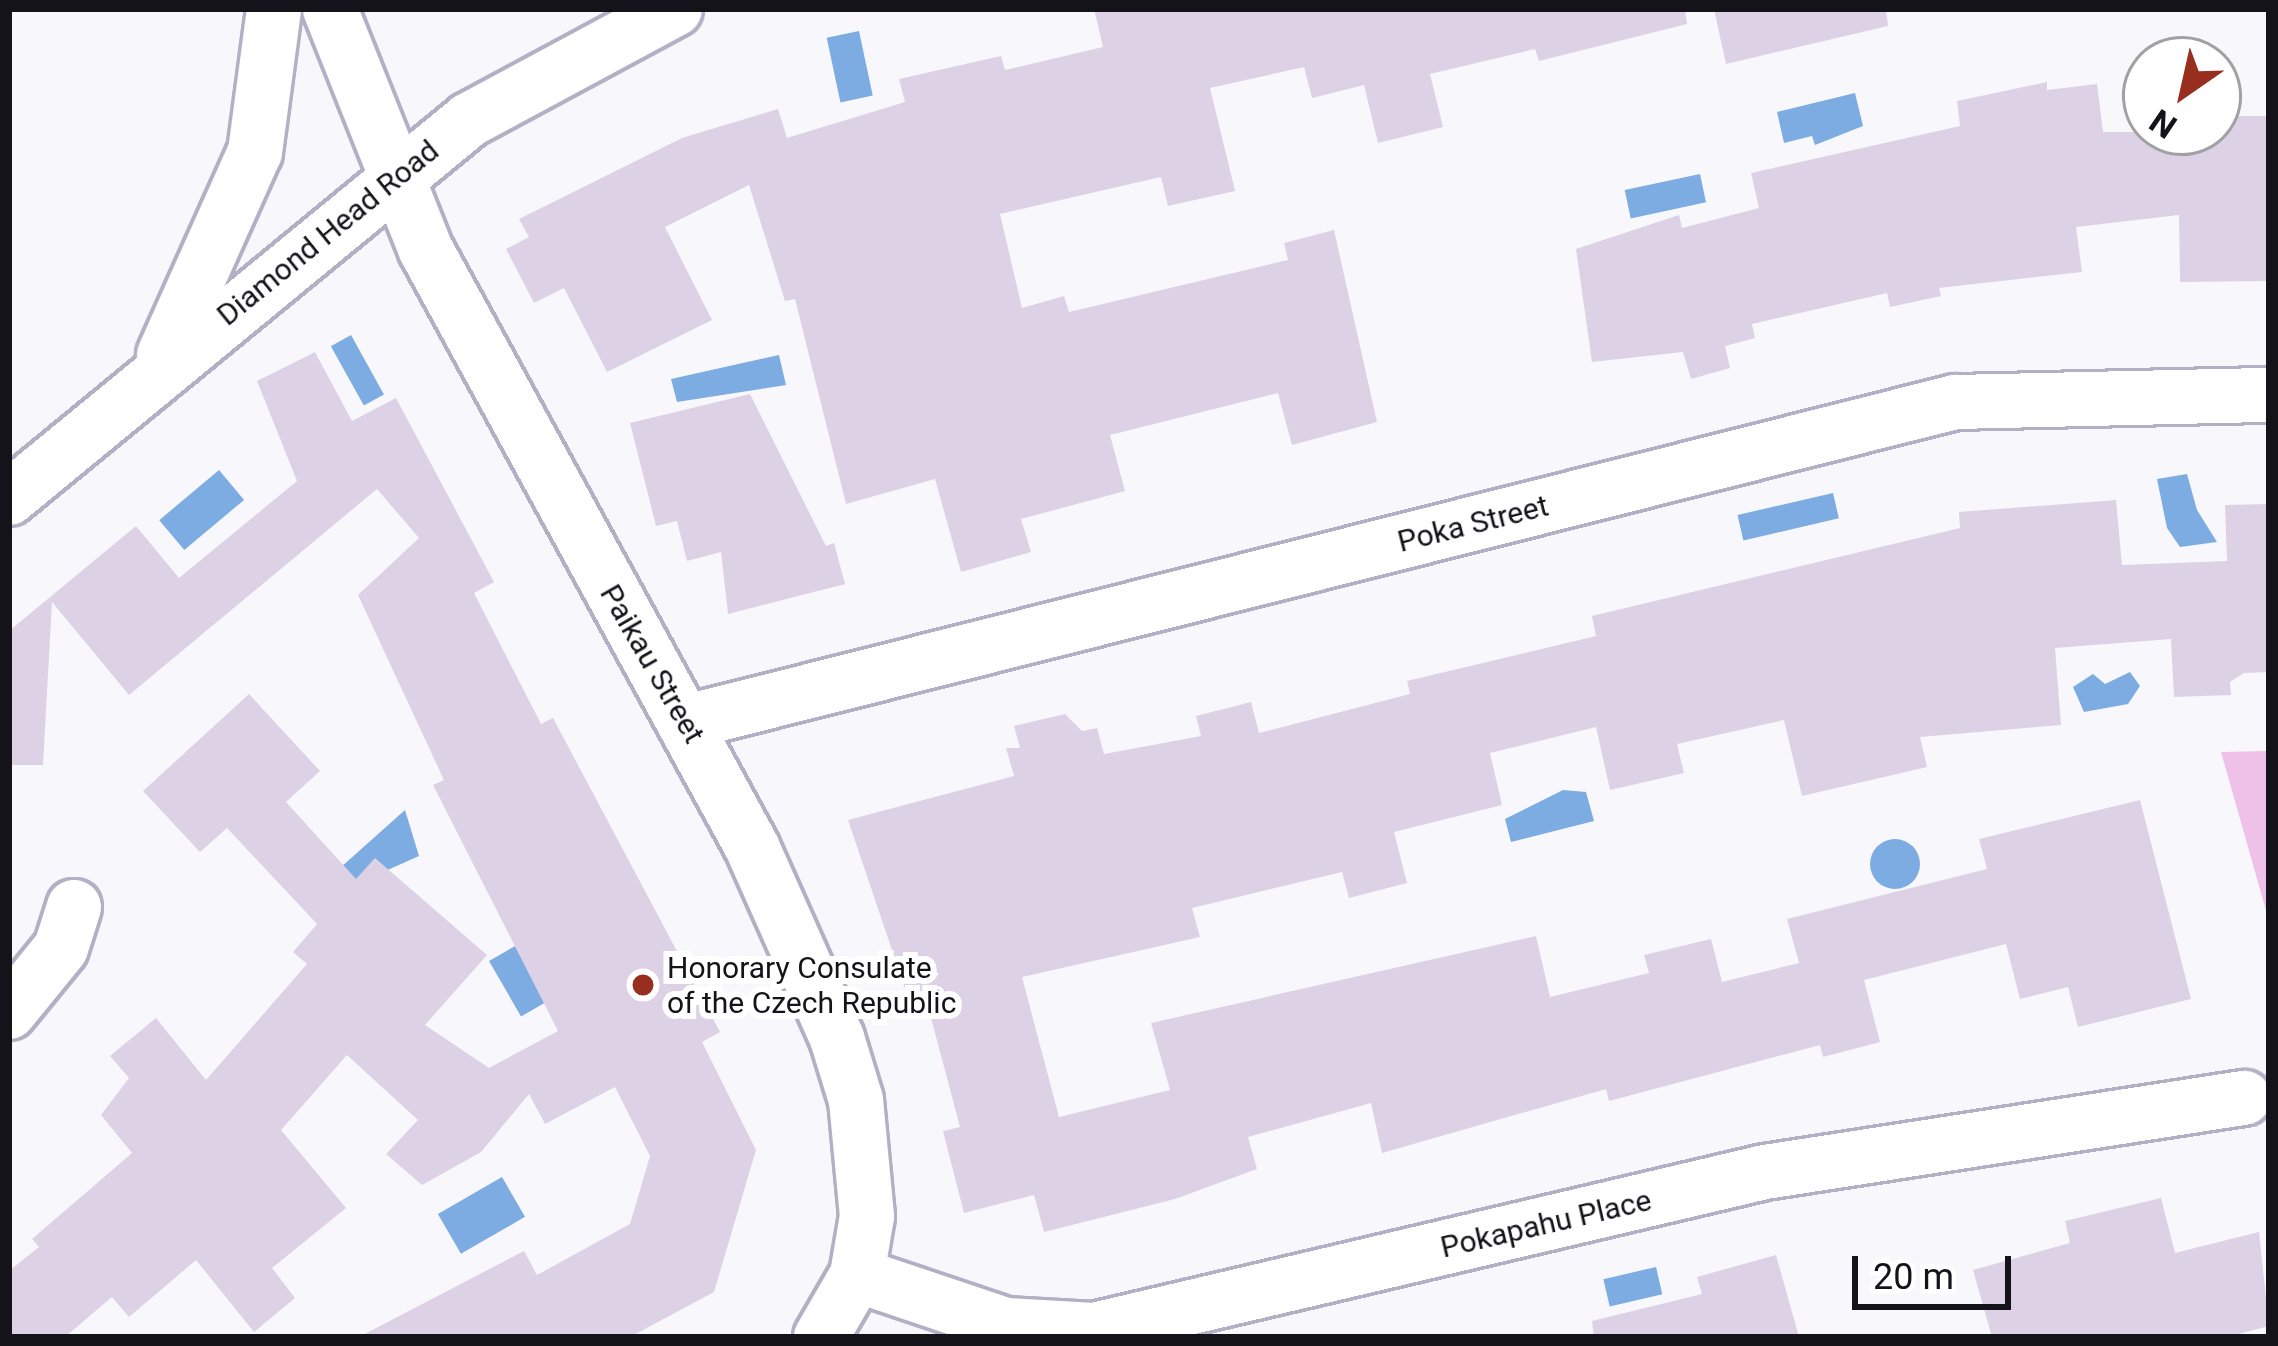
<!DOCTYPE html>
<style>
body{margin:0}
#map{position:relative;width:2278px;height:1346px;overflow:hidden;background:#f8f8fc;font-family:Roboto,sans-serif}
div>[style]{position:absolute}
[style*='--x']{left:calc(var(--x)*1px);top:calc(var(--y)*1px);width:calc(var(--w)*1px);rotate:calc(var(--a)*1deg)}
.green>*{inset:0;background:#efc0e8}
.water>*{inset:0;background:#7cace2;transform-origin:0 0}
.round{border-radius:50%}
.building>*{inset:0;background:#ddd1e5}
.roads{filter:drop-shadow(3px 0 #b3b0c5) drop-shadow(-3px 0 #b3b0c5) drop-shadow(0 3px #b3b0c5) drop-shadow(0 -3px #b3b0c5)}
.minor>*{height:54px;margin:-27px;padding:0 27px;transform-origin:27px;border-radius:27px;background:#fff}
.dots>*{width:33px;height:33px;translate:-50% -50%;box-sizing:border-box;border:6px solid #fff;border-radius:50%}
span{translate:-50% -50%;white-space:nowrap;text-align:center;line-height:1.15;-webkit-text-stroke:12px #fff;paint-order:stroke}
.street-label{font-size:30px;color:#14131a}
.poi-label{font-size:30px;color:#14131a}
.left{translate:0 -50%;text-align:left}
.frame{position:absolute;inset:0;border:12px solid #14131a;pointer-events:none}
.north{position:absolute;left:2122px;top:36px;width:120px;height:120px;box-sizing:border-box;background:#fff;border:3px solid #a1a1a3;border-radius:50%;rotate:214deg;font-size:33px;font-weight:700;line-height:48px;text-align:center;color:#14131a}
.north::after{content:'';display:block;margin:auto;width:42px;height:54px;background:#982e1d;clip-path:polygon(50% 0,100% 100%,50% 72%,0 100%)}
.scale{position:absolute;left:1852px;top:1256px;width:159px;height:54px;box-sizing:border-box;border:6px solid #14131a;border-top:0;padding-left:15px;font-size:36px;line-height:42px;white-space:nowrap;color:#14131a;-webkit-text-stroke:9px #fff;paint-order:stroke}
</style>
<div id="map">
<div class="green">
<i style="clip-path:polygon(2269px 751px,2269px 921px,2221px 752px)"></i>
</div>
<div class="water">
<i style="left:859px;top:31px;width:66px;height:33px;rotate:78deg"></i>
<i style="clip-path:polygon(1855px 93px,1863px 126px,1815px 145px,1812px 136px,1784px 143px,1777px 112px)"></i>
<i style="left:1700px;top:174px;width:29px;height:77px;rotate:78deg"></i>
<i style="left:351px;top:335px;width:68px;height:23px;rotate:61deg"></i>
<i style="clip-path:polygon(779px 355px,786px 385px,677px 402px,671px 379px)"></i>
<i style="left:219px;top:470px;width:39px;height:78px;rotate:50deg"></i>
<i style="clip-path:polygon(2187px 474px,2197px 510px,2217px 542px,2180px 547px,2167px 528px,2157px 479px)"></i>
<i style="left:1833px;top:493px;width:26px;height:98px;rotate:77deg"></i>
<i style="clip-path:polygon(2093px 674px,2105px 684px,2130px 672px,2140px 686px,2128px 704px,2084px 712px,2073px 687px)"></i>
<i style="clip-path:polygon(1563px 790px,1586px 792px,1594px 821px,1511px 842px,1505px 819px)"></i>
<i style="clip-path:polygon(405px 810px,419px 856px,338px 892px,331px 876px)"></i>
<i class="round" style="left:1870px;top:839px;width:50px;height:50px"></i>
<i style="left:515px;top:946px;width:64px;height:30px;rotate:60deg"></i>
<i style="left:502px;top:1177px;width:46px;height:74px;rotate:60deg"></i>
<i style="left:1656px;top:1267px;width:28px;height:54px;rotate:77deg"></i>
</div>
<div class="building">
<i style="clip-path:polygon(1094px 9px,1685px 9px,1687px 24px,1539px 61px,1535px 49px,1430px 74px,1443px 127px,1378px 143px,1364px 85px,1312px 98px,1304px 67px,1210px 88px,1235px 191px,1168px 206px,1161px 177px,1000px 214px,1022px 308px,1064px 296px,1069px 312px,1288px 260px,1284px 243px,1334px 230px,1377px 422px,1292px 445px,1278px 393px,1110px 435px,1125px 491px,1021px 519px,1031px 552px,961px 572px,935px 479px,846px 504px,795px 299px,785px 301px,749px 185px,665px 227px,712px 320px,607px 372px,564px 288px,534px 303px,506px 249px,529px 237px,519px 219px,682px 138px,778px 109px,787px 138px,905px 102px,899px 79px,1001px 56px,1005px 70px,1103px 47px)"></i>
<i style="clip-path:polygon(1714px 9px,1886px 9px,1888px 26px,1726px 64px)"></i>
<i style="clip-path:polygon(2047px 82px,2047px 90px,2097px 84px,2103px 132px,2218px 132px,2218px 116px,2269px 116px,2269px 281px,2180px 282px,2179px 215px,2076px 227px,2082px 272px,1939px 288px,1941px 296px,1890px 307px,1887px 293px,1752px 324px,1755px 338px,1725px 346px,1730px 368px,1691px 379px,1683px 352px,1592px 362px,1576px 249px,1679px 215px,1682px 228px,1759px 208px,1751px 173px,1960px 126px,1957px 101px)"></i>
<i style="clip-path:polygon(315px 352px,352px 421px,396px 398px,494px 582px,474px 593px,541px 724px,553px 718px,720px 1032px,702px 1042px,756px 1150px,714px 1292px,630px 1337px,359px 1337px,524px 1251px,537px 1275px,630px 1224px,650px 1156px,615px 1087px,545px 1124px,529px 1094px,481px 1152px,422px 1185px,386px 1154px,418px 1120px,347px 1055px,281px 1130px,346px 1208px,272px 1268px,295px 1298px,254px 1332px,196px 1260px,129px 1317px,112px 1297px,65px 1337px,9px 1337px,9px 1271px,39px 1247px,32px 1239px,132px 1153px,101px 1115px,129px 1078px,110px 1056px,156px 1018px,206px 1080px,307px 964px,293px 952px,317px 924px,227px 828px,200px 852px,143px 791px,249px 694px,320px 771px,286px 802px,356px 879px,375px 858px,487px 955px,425px 1025px,489px 1068px,558px 1031px,433px 785px,444px 780px,358px 595px,419px 538px,377px 489px,129px 695px,52px 602px,43px 765px,9px 765px,9px 631px,136px 526px,179px 578px,297px 481px,257px 381px)"></i>
<i style="clip-path:polygon(750px 394px,826px 546px,834px 543px,845px 584px,728px 614px,721px 552px,687px 561px,677px 521px,656px 526px,630px 423px)"></i>
<i style="clip-path:polygon(2116px 500px,2122px 565px,2227px 561px,2225px 505px,2269px 504px,2269px 672px,2244px 673px,2230px 682px,2231px 695px,2174px 697px,2171px 639px,2055px 648px,2061px 725px,1920px 737px,1927px 767px,1802px 796px,1784px 720px,1677px 744px,1684px 773px,1610px 790px,1596px 727px,1490px 753px,1502px 805px,1394px 832px,1407px 883px,1349px 898px,1342px 872px,1192px 908px,1200px 937px,1022px 977px,1059px 1117px,1170px 1090px,1151px 1023px,1536px 936px,1550px 997px,1649px 973px,1644px 955px,1711px 939px,1722px 982px,1799px 963px,1787px 919px,1987px 869px,1979px 839px,2140px 800px,2191px 999px,2078px 1027px,2068px 987px,2020px 999px,2006px 944px,1864px 980px,1880px 1042px,1823px 1057px,1820px 1045px,1609px 1101px,1606px 1089px,1382px 1153px,1371px 1103px,1248px 1137px,1257px 1169px,1175px 1199px,1044px 1232px,1034px 1195px,964px 1213px,943px 1131px,960px 1127px,930px 1014px,915px 1018px,848px 820px,1014px 776px,1006px 748px,1020px 748px,1014px 726px,1065px 714px,1082px 731px,1097px 728px,1104px 754px,1201px 736px,1196px 716px,1251px 702px,1259px 733px,1410px 694px,1407px 681px,1596px 636px,1592px 616px,1960px 528px,1959px 512px)"></i>
<i style="clip-path:polygon(2161px 1198px,2175px 1253px,2259px 1232px,2269px 1326px,2227px 1337px,1992px 1337px,1973px 1270px,2070px 1243px,2065px 1221px)"></i>
<i style="clip-path:polygon(1776px 1255px,1799px 1337px,1594px 1337px,1592px 1321px,1702px 1294px,1697px 1277px)"></i>
</div>
<div class="roads">
<div class="minor">
<i style="--x:330;--y:9;--w:259;--a:68.3"></i>
<i style="--x:426;--y:250;--w:680;--a:61.36"></i>
<i style="--x:752;--y:847;--w:209;--a:66"></i>
<i style="--x:837;--y:1038;--w:65;--a:73"></i>
<i style="--x:856;--y:1100;--w:117;--a:84.6"></i>
<i style="--x:867;--y:1216;--w:60;--a:99.6"></i>
<i style="--x:857;--y:1275;--w:72;--a:120.1"></i>
<i style="--x:164;--y:355;--w:222;--a:-65.9"></i>
<i style="--x:255;--y:152;--w:144;--a:-82.4"></i>
<i style="--x:9;--y:498;--w:595;--a:-39.41"></i>
<i style="--x:469;--y:120;--w:234;--a:-28.3"></i>
<i style="--x:687;--y:722;--w:1308;--a:-14.16"></i>
<i style="--x:1955;--y:402;--w:314;--a:-1.3"></i>
<i style="--x:9;--y:1012;--w:82;--a:-50.9"></i>
<i style="--x:61;--y:948;--w:43;--a:-72.4"></i>
<i style="--x:857;--y:1275;--w:157;--a:18.6"></i>
<i style="--x:1006;--y:1325;--w:88;--a:3.3"></i>
<i style="--x:1094;--y:1330;--w:689;--a:-13.25"></i>
<i style="--x:1765;--y:1172;--w:485;--a:-8.8"></i>
</div>
</div>
<div class="dots">
<i style="left:643px;top:985px;background:#982e1d"></i>
</div>
<div class="street-label">
<span style="left:328px;top:233px;rotate:-39deg">Diamond Head Road</span>
<span style="left:1473px;top:524px;rotate:-14deg">Poka Street</span>
<span style="left:652px;top:664px;rotate:60deg">Paikau Street</span>
<span style="left:1546px;top:1224px;rotate:-13deg">Pokapahu Place</span>
</div>
<div class="poi-label">
<span class="left" style="left:667px;top:985px">Honorary Consulate<br>of the Czech Republic</span>
</div>
<div class="frame"></div>
<div class="north">N</div>
<div class="scale">20 m</div>
</div>
